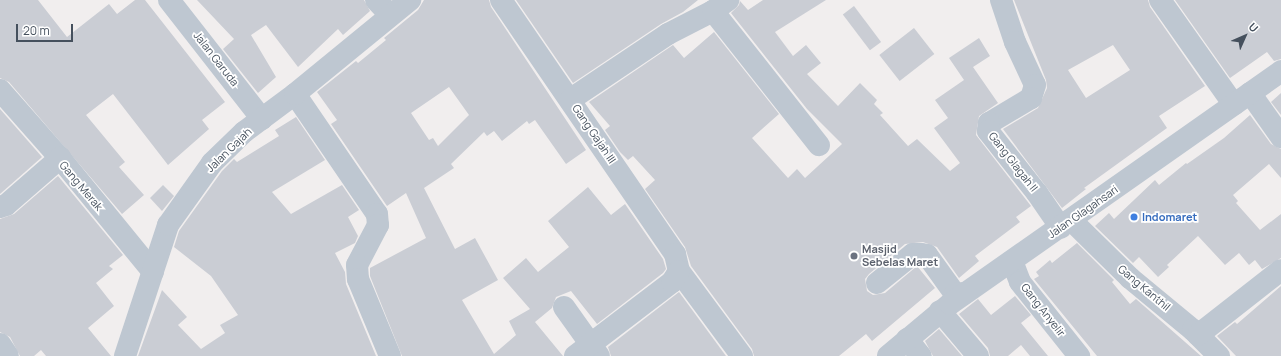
<!DOCTYPE html>
<style>
body{margin:0}
#map{position:relative;width:1281px;height:356px;overflow:hidden;background:#f1eeee;font-family:Manrope,sans-serif}
div>[style]{position:absolute}
[style*='--x']{left:calc(var(--x)*1px);top:calc(var(--y)*1px);width:calc(var(--w)*1px);rotate:calc(var(--a)*1deg)}
.building>*{inset:0;background:#cacdd4;transform-origin:0 0}
.minor>*{height:22px;margin:-11px;padding:0 11px;transform-origin:11px;border-radius:11px;background:#bec7d1}
.dots>*{width:11px;height:11px;translate:-50% -50%;box-sizing:border-box;border:2px solid #fff;border-radius:50%}
span{translate:-50% -50%;white-space:nowrap;text-align:center;line-height:1.15;-webkit-text-stroke:3.5px #fff;paint-order:stroke}
.street-label{font-size:11px;color:#45505d}
.shop-label{font-size:11px;color:#366cbe;font-weight:700}
.left{translate:0 -50%;text-align:left}
.worship-label{font-size:11px;color:#5b616d;font-weight:700}
.north{position:absolute;left:1225px;top:16px;width:40px;height:40px;-webkit-text-stroke:3px #fff;paint-order:stroke;rotate:45deg;font-size:11px;font-weight:700;line-height:16px;text-align:center;color:#45505d}
.north::after{content:'';display:block;margin:auto;width:14px;height:18px;background:#45505d;clip-path:polygon(50% 0,100% 100%,50% 72%,0 100%)}
.scale{position:absolute;left:16px;top:24px;width:57px;height:18px;box-sizing:border-box;border:2px solid #45505d;border-top:0;padding-left:5px;font-size:12px;line-height:14px;white-space:nowrap;color:#45505d;-webkit-text-stroke:3px #fff;paint-order:stroke}
</style>
<div id="map">
<div class="building">
<i style="clip-path:polygon(0 0,38px 0,67px 37px,109px 4px,117px 14px,135px 0,145px 0,225px 102px,202px 120px,209px 129px,168px 165px,113px 94px,86px 115px,125px 162px,119px 167px,144px 195px,122px 214px,9px 82px,0 78px)"></i>
<i style="clip-path:polygon(197px 0,364px 0,370px 11px,343px 35px,338px 29px,298px 67px,266px 25px,251px 35px,276px 77px,258px 93px,223px 49px,234px 39px)"></i>
<i style="clip-path:polygon(evenodd,424px 0,489px 0,491px 7px,586px 150px,566px 164px,535px 120px,529px 124px,527px 121px,502px 141px,494px 131px,487px 136px,484px 132px,451px 164px,454px 168px,424px 188px,455px 249px,475px 238px,498px 280px,462px 300px,494px 354px,516px 335px,509px 321px,530px 309px,503px 278px,526px 258px,538px 272px,569px 247px,548px 221px,588px 187px,611px 215px,625px 204px,663px 259px,666px 269px,663px 273px,597px 324px,571px 291px,556px 297px,552px 308px,535px 322px,563px 356px,402px 356px,370px 276px,370px 268px,426px 238px,406px 193px,387px 206px,331px 124px,337px 120px,317px 92px,356px 61px,358px 63px,386px 40px,384px 38px,418px 10px,424px 0,449px 87px,469px 115px,438px 146px,433px 138px,429px 140px,411px 113px,449px 87px)"></i>
<i style="clip-path:polygon(516px 0,698px 0,683px 12px,661px 24px,573px 83px)"></i>
<i style="clip-path:polygon(763px 0,826px 0,775px 32px,793px 56px,806px 45px,821px 63px,807px 74px,838px 106px,860px 83px,877px 100px,874px 104px,883px 113px,880px 115px,908px 146px,917px 139px,950px 171px,960px 163px,934px 128px,948px 118px,935px 100px,964px 80px,949px 58px,979px 38px,990px 56px,973px 67px,998px 103px,979px 116px,976px 135px,1031px 206px,1016px 217px,1020px 222px,975px 256px,979px 261px,959px 278px,937px 247px,923px 242px,905px 244px,869px 274px,865px 279px,867px 291px,873px 295px,885px 293px,917px 266px,935px 288px,872px 341px,866px 334px,839px 356px,754px 356px,752px 349px,691px 266px,685px 247px,645px 189px,655px 180px,633px 156px,628px 160px,620px 152px,605px 130px,610px 126px,589px 102px,673px 45px,684px 58px,714px 32px,779px 114px,752px 138px,788px 178px,797px 169px,805px 178px,842px 144px,807px 109px,731px 13px,739px 5px,740px 1px,748px 10px)"></i>
<i style="clip-path:polygon(evenodd,1014px 0,1148px 0,1150px 7px,1205px 86px,1159px 116px,1167px 128px,1084px 188px,1086px 189px,1062px 208px,1003px 129px,1038px 108px,1047px 88px,1046px 80px,1014px 0,1113px 45px,1130px 70px,1086px 98px,1068px 70px,1113px 45px)"></i>
<i style="clip-path:polygon(1175px 0,1281px 0,1281px 59px,1274px 61px,1267px 52px,1230px 78px)"></i>
<i style="left:854px;top:6px;width:45px;height:14px;rotate:53deg"></i>
<i style="left:914px;top:28px;width:33px;height:44px;rotate:52deg"></i>
<i style="clip-path:polygon(1281px 93px,1281px 115px,1271px 102px)"></i>
<i style="clip-path:polygon(0 109px,42px 157px,0 194px)"></i>
<i style="clip-path:polygon(1250px 115px,1271px 144px,1281px 149px,1281px 178px,1269px 164px,1233px 195px,1238px 201px,1236px 203px,1260px 230px,1281px 214px,1281px 258px,1262px 269px,1255px 260px,1249px 265px,1239px 253px,1225px 265px,1198px 236px,1167px 265px,1169px 267px,1158px 277px,1139px 257px,1133px 263px,1095px 226px,1109px 213px,1114px 219px,1155px 180px,1159px 185px,1186px 163px,1187px 164px,1224px 138px)"></i>
<i style="clip-path:polygon(296px 117px,325px 160px,272px 192px,291px 214px,342px 185px,359px 210px,348px 217px,358px 236px,355px 243px,335px 253px,345px 272px,346px 284px,376px 356px,138px 356px,162px 290px,187px 317px,178px 325px,201px 349px,225px 333px,220px 325px,238px 315px,211px 276px,174px 247px,179px 231px,222px 171px,234px 159px,237px 162px,279px 136px,275px 130px)"></i>
<i style="clip-path:polygon(58px 176px,123px 255px,109px 266px,113px 269px,96px 283px,114px 306px,88px 328px,111px 356px,46px 356px,41px 350px,34px 356px,20px 356px,10px 337px,0 332px,0 219px,14px 214px)"></i>
<i style="clip-path:polygon(163px 185px,174px 196px,162px 211px,150px 198px)"></i>
<i style="clip-path:polygon(1077px 243px,1114px 280px,1112px 282px,1130px 304px,1136px 299px,1201px 356px,1097px 356px,1034px 279px,1039px 276px,1036px 272px,1050px 260px,1052px 263px)"></i>
<i style="clip-path:polygon(1281px 286px,1281px 356px,1236px 356px,1217px 336px,1235px 322px,1237px 324px)"></i>
<i style="clip-path:polygon(679px 292px,726px 356px,611px 356px,608px 347px)"></i>
<i style="clip-path:polygon(1015px 296px,1031px 315px,1021px 323px,1048px 356px,1030px 356px,1021px 345px,1008px 356px,990px 356px,988px 348px,959px 314px,978px 299px,991px 315px)"></i>
<i style="clip-path:polygon(939px 329px,962px 356px,933px 356px,925px 341px)"></i>
</div>
<div class="minor">
<i style="--x:169;--y:0;--w:151;--a:52"></i>
<i style="--x:376;--y:0;--w:21;--a:47"></i>
<i style="--x:501;--y:0;--w:308;--a:55.6"></i>
<i style="--x:675;--y:254;--w:17;--a:77"></i>
<i style="--x:1001;--y:0;--w:44;--a:71.6"></i>
<i style="--x:1015;--y:42;--w:47;--a:65.1"></i>
<i style="--x:1035;--y:85;--w:14;--a:107"></i>
<i style="--x:1031;--y:98;--w:49;--a:149.2"></i>
<i style="--x:989;--y:123;--w:8;--a:97"></i>
<i style="--x:988;--y:131;--w:79;--a:51.7"></i>
<i style="--x:1037;--y:193;--w:42;--a:55.6"></i>
<i style="--x:1160;--y:0;--w:128;--a:54.8"></i>
<i style="--x:713;--y:11;--w:171;--a:51.7"></i>
<i style="--x:0;--y:90;--w:91;--a:48.6"></i>
<i style="--x:1250;--y:93;--w:54;--a:54.8"></i>
<i style="--x:295;--y:94;--w:145;--a:55.7"></i>
<i style="--x:377;--y:214;--w:11;--a:85"></i>
<i style="--x:378;--y:225;--w:45;--a:117.7"></i>
<i style="--x:357;--y:265;--w:14;--a:86"></i>
<i style="--x:358;--y:279;--w:83;--a:67.4"></i>
<i style="--x:571;--y:99;--w:117;--a:-33.8"></i>
<i style="--x:668;--y:34;--w:51;--a:-27.1"></i>
<i style="--x:713;--y:11;--w:19;--a:-36"></i>
<i style="--x:0;--y:207;--w:6;--a:-18"></i>
<i style="--x:6;--y:205;--w:72;--a:-41"></i>
<i style="--x:60;--y:158;--w:147;--a:50.8"></i>
<i style="--x:1071;--y:220;--w:83;--a:44.5"></i>
<i style="--x:1130;--y:278;--w:82;--a:39.5"></i>
<i style="--x:1193;--y:330;--w:37;--a:45"></i>
<i style="--x:1012;--y:261;--w:22;--a:69"></i>
<i style="--x:1020;--y:282;--w:95;--a:51.4"></i>
<i style="--x:679;--y:271;--w:106;--a:53.5"></i>
<i style="--x:877;--y:283;--w:46;--a:-38.9"></i>
<i style="--x:913;--y:254;--w:8;--a:0"></i>
<i style="--x:921;--y:254;--w:6;--a:9"></i>
<i style="--x:927;--y:255;--w:48;--a:54.3"></i>
<i style="--x:955;--y:294;--w:10;--a:-6"></i>
<i style="--x:564;--y:307;--w:60;--a:54.5"></i>
<i style="--x:940;--y:311;--w:59;--a:49.8"></i>
<i style="--x:1198;--y:335;--w:105;--a:-38.1"></i>
<i style="--x:907;--y:339;--w:22;--a:51"></i>
<i style="--x:0;--y:344;--w:14;--a:56"></i>
<i style="--x:125;--y:356;--w:138;--a:-71.8"></i>
<i style="--x:168;--y:225;--w:76;--a:-54.6"></i>
<i style="--x:212;--y:163;--w:45;--a:-44.1"></i>
<i style="--x:244;--y:132;--w:64;--a:-36.7"></i>
<i style="--x:295;--y:94;--w:149;--a:-39.3"></i>
<i style="--x:575;--y:356;--w:122;--a:-37.3"></i>
<i style="--x:672;--y:282;--w:13;--a:-58"></i>
<i style="--x:888;--y:356;--w:81;--a:-40"></i>
<i style="--x:950;--y:304;--w:405;--a:-35.1"></i>
</div>
<div class="dots">
<i style="left:1134px;top:217px;background:#3f7fe0"></i>
<i style="left:854px;top:256px;background:#6b7280"></i>
</div>
<div class="street-label">
<span style="left:216px;top:59px;rotate:52deg">Jalan Garuda</span>
<span style="left:594px;top:134px;rotate:56deg">Gang Gajah III</span>
<span style="left:229px;top:150px;rotate:-44deg">Jalan Gajah</span>
<span style="left:1013px;top:162px;rotate:52deg">Gang Glagah II</span>
<span style="left:81px;top:186px;rotate:50deg">Gang Merak</span>
<span style="left:1083px;top:212px;rotate:-35deg">Jalan Glagahsari</span>
<span style="left:1144px;top:288px;rotate:40deg">Gang Kanthil</span>
<span style="left:1043px;top:310px;rotate:52deg">Gang Anyelir</span>
</div>
<div class="shop-label">
<span class="left" style="left:1142px;top:217px">Indomaret</span>
</div>
<div class="worship-label">
<span class="left" style="left:862px;top:256px">Masjid<br>Sebelas Maret</span>
</div>
<div class="north">U</div>
<div class="scale">20 m</div>
</div>
